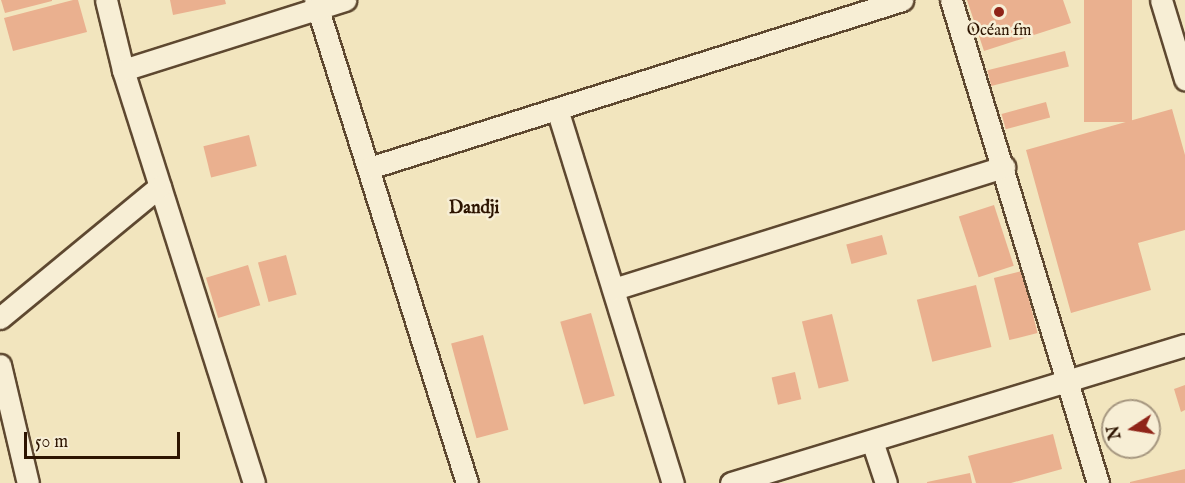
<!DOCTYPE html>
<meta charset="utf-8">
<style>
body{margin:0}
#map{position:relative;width:1185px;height:483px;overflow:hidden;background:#f2e5be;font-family:"IM FELL English",serif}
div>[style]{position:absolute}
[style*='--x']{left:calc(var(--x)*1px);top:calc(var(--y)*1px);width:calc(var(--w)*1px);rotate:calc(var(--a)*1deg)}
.building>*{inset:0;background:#eab08f;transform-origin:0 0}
.roads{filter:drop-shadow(2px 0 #5e4830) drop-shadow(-2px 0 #5e4830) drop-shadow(0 2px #5e4830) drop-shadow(0 -2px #5e4830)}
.minor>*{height:21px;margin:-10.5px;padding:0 10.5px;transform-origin:10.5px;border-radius:10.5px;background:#f7eed5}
.dots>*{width:16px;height:16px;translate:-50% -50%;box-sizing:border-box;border:3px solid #f7eed5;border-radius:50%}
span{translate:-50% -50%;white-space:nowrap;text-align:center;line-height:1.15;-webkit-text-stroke:5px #f7eed5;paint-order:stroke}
.poi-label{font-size:16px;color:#2d1400}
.neighbourhood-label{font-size:18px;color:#2d1400;font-weight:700}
.north{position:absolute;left:1101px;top:399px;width:60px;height:60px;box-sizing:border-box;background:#f7eed5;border:2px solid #a69780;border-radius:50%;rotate:258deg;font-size:16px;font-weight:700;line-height:24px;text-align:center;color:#2d1400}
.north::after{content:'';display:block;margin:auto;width:21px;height:27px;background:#8f2418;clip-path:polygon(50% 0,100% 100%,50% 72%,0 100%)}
.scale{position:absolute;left:24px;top:432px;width:156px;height:27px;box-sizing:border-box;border:3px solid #2d1400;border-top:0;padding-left:8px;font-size:18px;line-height:21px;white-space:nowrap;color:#2d1400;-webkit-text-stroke:4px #f7eed5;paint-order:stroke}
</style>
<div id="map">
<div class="building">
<i style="clip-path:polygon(1px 0,52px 0,52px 1px,5px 13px)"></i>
<i style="clip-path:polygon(73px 0,78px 0,87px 32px,13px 51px,4px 18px)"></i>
<i style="clip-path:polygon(170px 0,225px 0,226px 4px,173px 15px)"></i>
<i style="clip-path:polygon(967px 0,1063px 0,1071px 23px,984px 51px)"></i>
<i style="left:1084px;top:0;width:48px;height:122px"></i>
<i style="left:1065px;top:51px;width:16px;height:80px;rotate:76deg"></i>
<i style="left:1046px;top:102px;width:16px;height:46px;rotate:75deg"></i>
<i style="clip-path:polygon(1172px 109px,1185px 155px,1185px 230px,1138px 243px,1151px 290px,1071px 313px,1026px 150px)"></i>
<i style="left:249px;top:135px;width:32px;height:47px;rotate:76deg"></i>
<i style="left:994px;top:205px;width:64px;height:37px;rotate:72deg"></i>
<i style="left:882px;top:235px;width:20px;height:37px;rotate:75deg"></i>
<i style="left:286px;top:255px;width:41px;height:29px;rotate:75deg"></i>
<i style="left:248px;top:265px;width:42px;height:44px;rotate:73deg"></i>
<i style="left:1022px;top:271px;width:64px;height:29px;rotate:76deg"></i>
<i style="left:976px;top:285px;width:64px;height:61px;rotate:76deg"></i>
<i style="left:591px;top:313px;width:86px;height:32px;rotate:74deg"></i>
<i style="left:832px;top:314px;width:69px;height:31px;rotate:76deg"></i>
<i style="left:483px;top:335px;width:98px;height:33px;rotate:75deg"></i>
<i style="left:795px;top:372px;width:28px;height:24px;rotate:77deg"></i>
<i style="clip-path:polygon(1185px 385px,1185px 410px,1181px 412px,1174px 389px)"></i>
<i style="clip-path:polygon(1053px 434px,1062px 469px,1011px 483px,976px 483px,968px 456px)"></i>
<i style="clip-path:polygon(1185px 469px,1185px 483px,1130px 483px,1130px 482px)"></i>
<i style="clip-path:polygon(970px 473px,972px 483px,927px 483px,927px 482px)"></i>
</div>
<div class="roads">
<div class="minor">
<i style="--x:106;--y:0;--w:72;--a:76.3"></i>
<i style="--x:123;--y:70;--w:433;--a:72.4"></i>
<i style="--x:315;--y:0;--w:506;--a:72.53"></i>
<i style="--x:951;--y:0;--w:505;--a:73.07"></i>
<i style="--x:1161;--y:0;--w:83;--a:73.1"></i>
<i style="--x:123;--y:70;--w:233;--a:-17.5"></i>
<i style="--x:557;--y:109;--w:392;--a:72.8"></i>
<i style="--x:369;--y:168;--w:559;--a:-17.49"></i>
<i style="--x:614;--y:289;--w:409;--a:-17.4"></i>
<i style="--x:0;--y:318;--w:207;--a:-39.5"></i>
<i style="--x:0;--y:365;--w:121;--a:76.7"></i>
<i style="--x:872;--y:441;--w:44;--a:71.6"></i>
<i style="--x:731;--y:483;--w:475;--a:-16.9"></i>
</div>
</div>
<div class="dots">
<i style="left:999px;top:12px;background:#8f2418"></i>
</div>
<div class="poi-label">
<span style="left:999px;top:31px">Océan fm</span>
</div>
<div class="neighbourhood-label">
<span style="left:474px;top:209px">Dandji</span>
</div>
<div class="north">N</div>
<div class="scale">50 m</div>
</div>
